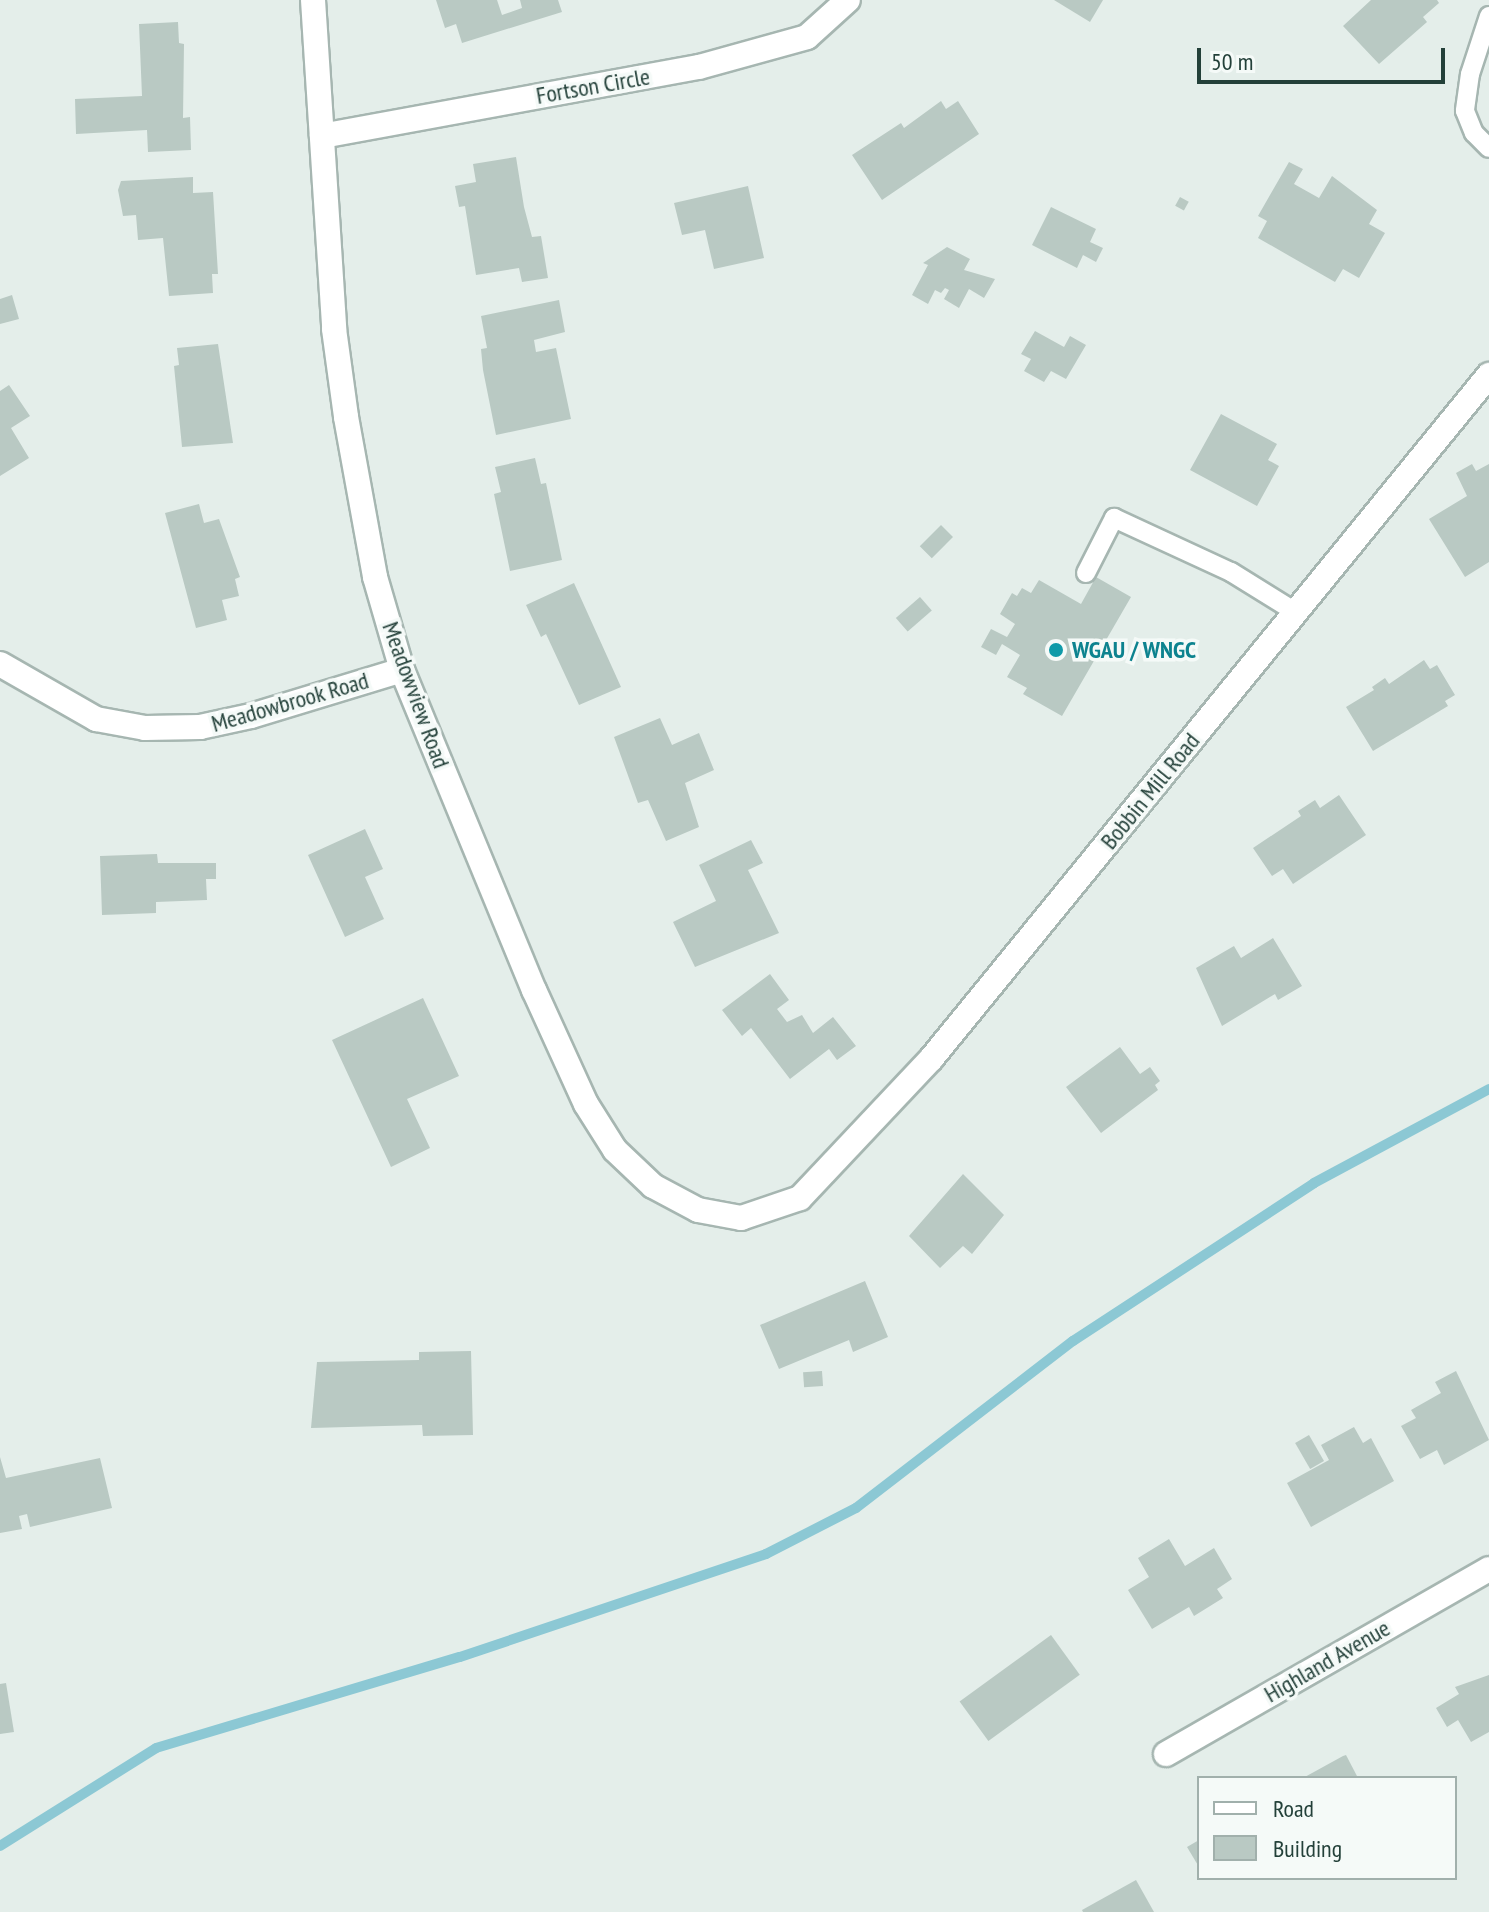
<!DOCTYPE html>
<style>
body{margin:0}
#map{position:relative;width:1489px;height:1912px;overflow:hidden;background:#e4eeea;font-family:"PT Sans Narrow",sans-serif}
div>[style]{position:absolute}
[style*='--x']{left:calc(var(--x)*1px);top:calc(var(--y)*1px);width:calc(var(--w)*1px);rotate:calc(var(--a)*1deg)}
.stream>*{height:10px;margin:-5px;padding:0 5px;transform-origin:5px;border-radius:5px;background:#8cc8d4}
.building>*{inset:0;background:#b9c9c3;transform-origin:0 0}
.roads{filter:drop-shadow(2px 0 #a6b6b1) drop-shadow(-2px 0 #a6b6b1) drop-shadow(0 2px #a6b6b1) drop-shadow(0 -2px #a6b6b1)}
.lane>*{height:18px;margin:-9px;padding:0 9px;transform-origin:9px;border-radius:9px;background:#fff}
.street>*{height:24px;margin:-12px;padding:0 12px;transform-origin:12px;border-radius:12px;background:#fff}
.dots>*{width:22px;height:22px;translate:-50% -50%;box-sizing:border-box;border:4px solid #f5faf8;border-radius:50%}
span{translate:-50% -50%;white-space:nowrap;text-align:center;line-height:1.15;-webkit-text-stroke:7px #f5faf8;paint-order:stroke}
.street-label{font-size:24px;color:#234039}
.culture-label{font-size:24px;color:#0d838f;font-weight:700}
.left{translate:0 -50%;text-align:left}
.legend{position:absolute;left:1197px;top:1776px;width:260px;height:104px;box-sizing:border-box;background:#f5faf8;border:2px solid #a1b0ac;margin:0;padding:10px 14px;list-style:none;font-size:24px;color:#234039}
.legend li{display:flex;align-items:center;gap:16px;height:40px}
.legend b{width:40px;border:2px solid #a1b0ac}
.scale{position:absolute;left:1197px;top:48px;width:248px;height:36px;box-sizing:border-box;border:4px solid #234039;border-top:0;padding-left:10px;font-size:24px;line-height:28px;white-space:nowrap;color:#234039;-webkit-text-stroke:6px #f5faf8;paint-order:stroke}
</style>
<div id="map">
<div class="stream">
<i style="--x:0;--y:1846;--w:184;--a:-32.1"></i>
<i style="--x:156;--y:1748;--w:317;--a:-16.7"></i>
<i style="--x:460;--y:1657;--w:323;--a:-18.6"></i>
<i style="--x:766;--y:1554;--w:101;--a:-27.1"></i>
<i style="--x:856;--y:1508;--w:274;--a:-37.6"></i>
<i style="--x:1073;--y:1341;--w:288;--a:-33.2"></i>
<i style="--x:1314;--y:1183;--w:199;--a:-28.2"></i>
</div>
<div class="building">
<i style="clip-path:polygon(436px 0,497px 0,502px 15px,522px 8px,520px 0,558px 0,562px 12px,462px 43px,456px 24px,445px 28px)"></i>
<i style="clip-path:polygon(1054px 0,1103px 0,1090px 22px)"></i>
<i style="clip-path:polygon(1371px 0,1437px 0,1439px 3px,1423px 17px,1427px 22px,1379px 64px,1343px 26px)"></i>
<i style="clip-path:polygon(178px 22px,179px 43px,184px 44px,183px 118px,190px 117px,191px 150px,148px 152px,147px 130px,76px 134px,75px 99px,142px 96px,139px 24px)"></i>
<i style="clip-path:polygon(941px 101px,946px 109px,958px 101px,979px 134px,882px 200px,852px 155px,901px 123px,904px 128px)"></i>
<i style="clip-path:polygon(516px 157px,524px 207px,532px 237px,541px 236px,548px 278px,522px 282px,519px 268px,476px 275px,465px 206px,459px 207px,455px 186px,476px 182px,473px 164px)"></i>
<i style="clip-path:polygon(1289px 162px,1303px 169px,1294px 184px,1319px 198px,1332px 176px,1377px 210px,1369px 224px,1385px 233px,1359px 278px,1343px 269px,1335px 282px,1258px 238px,1267px 221px,1258px 216px)"></i>
<i style="clip-path:polygon(193px 177px,193px 193px,213px 192px,218px 274px,212px 274px,213px 293px,169px 296px,163px 238px,138px 240px,136px 215px,123px 216px,118px 190px,121px 181px)"></i>
<i style="clip-path:polygon(748px 186px,764px 258px,714px 269px,705px 230px,682px 235px,674px 203px)"></i>
<i style="left:1180px;top:197px;width:10px;height:10px;rotate:29deg"></i>
<i style="clip-path:polygon(1051px 207px,1096px 229px,1090px 242px,1103px 248px,1096px 262px,1083px 255px,1077px 268px,1032px 245px)"></i>
<i style="clip-path:polygon(947px 247px,970px 259px,964px 270px,995px 279px,984px 298px,969px 289px,959px 308px,944px 299px,949px 290px,945px 288px,941px 293px,935px 290px,928px 304px,912px 295px,928px 265px,923px 263px)"></i>
<i style="clip-path:polygon(12px 295px,19px 319px,0 324px,0 299px)"></i>
<i style="clip-path:polygon(559px 300px,565px 332px,534px 340px,536px 352px,556px 348px,571px 419px,496px 435px,483px 370px,481px 349px,487px 348px,481px 316px)"></i>
<i style="clip-path:polygon(1035px 331px,1064px 347px,1070px 336px,1086px 345px,1066px 379px,1051px 371px,1044px 382px,1024px 371px,1031px 359px,1021px 354px)"></i>
<i style="clip-path:polygon(218px 344px,233px 443px,182px 447px,174px 366px,179px 365px,177px 348px)"></i>
<i style="clip-path:polygon(9px 385px,30px 416px,11px 428px,29px 458px,0 476px,0 391px)"></i>
<i style="clip-path:polygon(1221px 414px,1277px 444px,1268px 460px,1279px 466px,1257px 506px,1190px 470px)"></i>
<i style="clip-path:polygon(535px 458px,541px 484px,546px 483px,562px 560px,510px 571px,494px 494px,501px 492px,495px 467px)"></i>
<i style="clip-path:polygon(1472px 464px,1476px 471px,1489px 464px,1489px 562px,1465px 577px,1429px 519px,1467px 496px,1456px 473px)"></i>
<i style="clip-path:polygon(199px 504px,204px 523px,219px 519px,240px 577px,235px 579px,239px 596px,222px 600px,227px 620px,196px 628px,165px 513px)"></i>
<i style="left:941px;top:525px;width:17px;height:30px;rotate:45deg"></i>
<i style="clip-path:polygon(1096px 577px,1131px 597px,1062px 716px,1023px 694px,1027px 688px,1007px 677px,1020px 655px,1002px 644px,996px 655px,981px 647px,991px 629px,1007px 637px,1015px 624px,1000px 614px,1012px 593px,1017px 596px,1022px 588px,1031px 593px,1039px 580px,1081px 604px)"></i>
<i style="clip-path:polygon(574px 583px,621px 687px,579px 705px,546px 634px,541px 637px,526px 605px)"></i>
<i style="left:920px;top:597px;width:18px;height:32px;rotate:49deg"></i>
<i style="clip-path:polygon(1424px 660px,1430px 669px,1437px 665px,1455px 695px,1445px 701px,1448px 706px,1373px 751px,1346px 707px,1374px 690px,1372px 687px,1385px 678px,1389px 684px)"></i>
<i style="clip-path:polygon(660px 718px,672px 745px,699px 733px,714px 770px,685px 783px,699px 827px,666px 841px,648px 800px,638px 803px,614px 737px)"></i>
<i style="clip-path:polygon(1339px 795px,1366px 835px,1293px 884px,1283px 869px,1272px 876px,1253px 848px,1301px 816px,1298px 811px,1315px 800px,1320px 808px)"></i>
<i style="clip-path:polygon(365px 829px,383px 869px,365px 877px,384px 919px,345px 937px,308px 855px)"></i>
<i style="clip-path:polygon(751px 840px,763px 863px,748px 870px,779px 933px,695px 967px,673px 922px,716px 901px,699px 865px)"></i>
<i style="clip-path:polygon(157px 854px,158px 863px,216px 863px,216px 879px,206px 879px,207px 900px,156px 902px,156px 913px,102px 915px,100px 856px)"></i>
<i style="clip-path:polygon(1273px 938px,1302px 986px,1278px 1000px,1275px 994px,1222px 1026px,1196px 968px,1234px 946px,1241px 958px)"></i>
<i style="clip-path:polygon(770px 974px,789px 1000px,777px 1009px,787px 1022px,802px 1015px,813px 1033px,833px 1017px,856px 1046px,837px 1060px,829px 1049px,790px 1079px,751px 1028px,742px 1036px,722px 1010px)"></i>
<i style="clip-path:polygon(423px 998px,459px 1076px,407px 1099px,430px 1148px,391px 1167px,332px 1040px)"></i>
<i style="clip-path:polygon(1120px 1047px,1140px 1074px,1150px 1067px,1160px 1081px,1155px 1085px,1158px 1090px,1101px 1133px,1066px 1087px)"></i>
<i style="clip-path:polygon(963px 1174px,1004px 1215px,972px 1254px,963px 1246px,940px 1268px,909px 1236px)"></i>
<i style="clip-path:polygon(865px 1281px,888px 1337px,853px 1352px,849px 1340px,779px 1369px,760px 1325px)"></i>
<i style="clip-path:polygon(471px 1351px,473px 1435px,423px 1436px,422px 1425px,311px 1428px,317px 1362px,419px 1360px,419px 1352px)"></i>
<i style="left:822px;top:1371px;width:15px;height:19px;rotate:86deg"></i>
<i style="clip-path:polygon(1456px 1371px,1489px 1440px,1444px 1465px,1437px 1450px,1420px 1459px,1401px 1426px,1416px 1418px,1411px 1410px,1441px 1393px,1435px 1382px)"></i>
<i style="clip-path:polygon(1354px 1427px,1363px 1443px,1371px 1438px,1394px 1481px,1311px 1527px,1287px 1483px,1329px 1460px,1321px 1445px)"></i>
<i style="left:1309px;top:1435px;width:30px;height:16px;rotate:60deg"></i>
<i style="clip-path:polygon(0 1457px,6px 1478px,100px 1458px,112px 1508px,30px 1527px,27px 1514px,19px 1516px,22px 1529px,0 1533px)"></i>
<i style="clip-path:polygon(1169px 1539px,1185px 1566px,1214px 1548px,1232px 1579px,1217px 1589px,1223px 1598px,1194px 1616px,1189px 1607px,1152px 1629px,1128px 1590px,1149px 1577px,1138px 1558px)"></i>
<i style="left:1051px;top:1635px;width:49px;height:113px;rotate:54deg"></i>
<i style="clip-path:polygon(1489px 1675px,1489px 1732px,1471px 1742px,1458px 1720px,1447px 1727px,1436px 1708px,1459px 1694px,1455px 1687px)"></i>
<i style="clip-path:polygon(6px 1683px,14px 1732px,0 1734px,0 1684px)"></i>
<i style="clip-path:polygon(1346px 1755px,1358px 1778px,1303px 1778px,1343px 1756px)"></i>
<i style="clip-path:polygon(1199px 1840px,1199px 1867px,1187px 1847px)"></i>
<i style="clip-path:polygon(1136px 1880px,1154px 1912px,1083px 1912px,1082px 1910px)"></i>
</div>
<div class="roads">
<div class="lane">
<i style="--x:1489;--y:16;--w:61;--a:108.1"></i>
<i style="--x:1470;--y:74;--w:37;--a:98"></i>
<i style="--x:1465;--y:111;--w:24;--a:68"></i>
<i style="--x:1474;--y:133;--w:21;--a:45"></i>
<i style="--x:1086;--y:573;--w:62;--a:-63"></i>
<i style="--x:1114;--y:518;--w:129;--a:24.8"></i>
<i style="--x:1231;--y:572;--w:78;--a:31.8"></i>
</div>
<div class="street">
<i style="--x:313;--y:0;--w:330;--a:86.3"></i>
<i style="--x:334;--y:329;--w:89;--a:82.2"></i>
<i style="--x:346;--y:417;--w:163;--a:79.7"></i>
<i style="--x:375;--y:577;--w:97;--a:73.8"></i>
<i style="--x:402;--y:670;--w:346;--a:67.6"></i>
<i style="--x:534;--y:990;--w:125;--a:65.5"></i>
<i style="--x:586;--y:1104;--w:54;--a:57.8"></i>
<i style="--x:615;--y:1150;--w:52;--a:43.5"></i>
<i style="--x:653;--y:1186;--w:51;--a:28.1"></i>
<i style="--x:698;--y:1210;--w:44;--a:10.5"></i>
<i style="--x:741;--y:1218;--w:62;--a:-18.7"></i>
<i style="--x:800;--y:1198;--w:191;--a:-46.7"></i>
<i style="--x:931;--y:1059;--w:883;--a:-50.79"></i>
<i style="--x:322;--y:136;--w:383;--a:-10.4"></i>
<i style="--x:699;--y:67;--w:112;--a:-15.5"></i>
<i style="--x:807;--y:37;--w:55;--a:-42.1"></i>
<i style="--x:0;--y:664;--w:111;--a:29.8"></i>
<i style="--x:96;--y:719;--w:50;--a:10.4"></i>
<i style="--x:145;--y:728;--w:55;--a:-1"></i>
<i style="--x:200;--y:727;--w:52;--a:-12.2"></i>
<i style="--x:251;--y:716;--w:158;--a:-16.9"></i>
<i style="--x:1166;--y:1754;--w:372;--a:-29.8"></i>
</div>
</div>
<div class="dots">
<i style="left:1056px;top:650px;background:#0f9aa8"></i>
</div>
<div class="street-label">
<span style="left:593px;top:86px;rotate:-10deg">Fortson Circle</span>
<span style="left:416px;top:695px;rotate:70deg">Meadowview Road</span>
<span style="left:290px;top:702px;rotate:-16deg">Meadowbrook Road</span>
<span style="left:1150px;top:791px;rotate:-51deg">Bobbin Mill Road</span>
<span style="left:1327px;top:1661px;rotate:-30deg">Highland Avenue</span>
</div>
<div class="culture-label">
<span class="left" style="left:1072px;top:650px">WGAU / WNGC</span>
</div>
<ul class="legend">
<li><b style="height:10px;background:#fff"></b>Road</li>
<li><b style="height:22px;background:#b9c9c3"></b>Building</li>
</ul>
<div class="scale">50 m</div>
</div>
